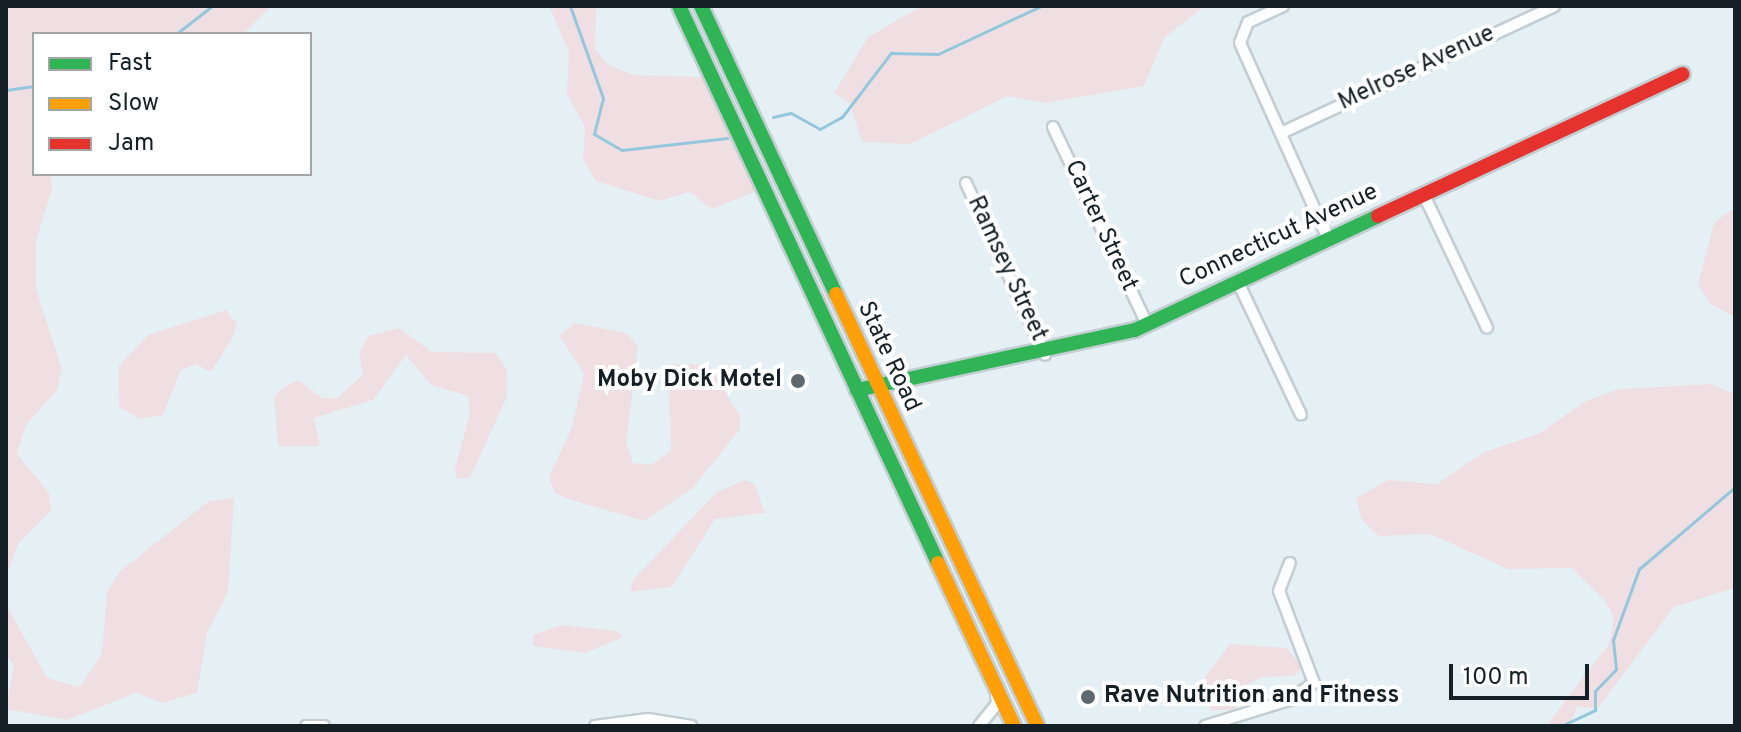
<!DOCTYPE html>
<style>
body{margin:0}
#map{position:relative;width:1741px;height:732px;overflow:hidden;background:#e5f0f5;font-family:Overpass,sans-serif}
div>[style]{position:absolute}
[style*='--x']{left:calc(var(--x)*1px);top:calc(var(--y)*1px);width:calc(var(--w)*1px);rotate:calc(var(--a)*1deg)}
.green>*{inset:0;background:#efdfe3}
.stream>*{height:3px;margin:-1.5px;padding:0 1.5px;transform-origin:1.5px;border-radius:1.5px;background:#95c7dc}
.roads{filter:drop-shadow(2px 0 #c3ced3) drop-shadow(-2px 0 #c3ced3) drop-shadow(0 2px #c3ced3) drop-shadow(0 -2px #c3ced3)}
.street>*{height:10px;margin:-5px;padding:0 5px;transform-origin:5px;border-radius:5px;background:#fbfdfe}
.fast>*{height:14px;margin:-7px;padding:0 7px;transform-origin:7px;border-radius:7px;background:#30b455}
.slow>*{height:14px;margin:-7px;padding:0 7px;transform-origin:7px;border-radius:7px;background:#ff9f0a}
.jam>*{height:14px;margin:-7px;padding:0 7px;transform-origin:7px;border-radius:7px;background:#e5322d}
.dots>*{width:22px;height:22px;translate:-50% -50%;box-sizing:border-box;border:4px solid #fff;border-radius:50%}
span{translate:-50% -50%;white-space:nowrap;text-align:center;line-height:1.15;-webkit-text-stroke:8px #fff;paint-order:stroke}
.street-label{font-size:24px;color:#142025}
.poi-label{font-size:24px;color:#142025;font-weight:700}
.right{translate:-100% -50%;text-align:right}
.left{translate:0 -50%;text-align:left}
.frame{position:absolute;inset:0;border:8px solid #142025;pointer-events:none}
.legend{position:absolute;left:32px;top:32px;width:280px;height:144px;box-sizing:border-box;background:#fff;border:2px solid #a1a6a8;margin:0;padding:10px 14px;list-style:none;font-size:24px;color:#142025}
.legend li{display:flex;align-items:center;gap:16px;height:40px}
.legend b{width:40px;border:2px solid #a1a6a8}
.scale{position:absolute;left:1449px;top:664px;width:140px;height:36px;box-sizing:border-box;border:4px solid #142025;border-top:0;padding-left:10px;font-size:24px;line-height:28px;white-space:nowrap;color:#142025;-webkit-text-stroke:6px #fff;paint-order:stroke}
</style>
<div id="map">
<div class="green">
<i style="clip-path:polygon(6px 6px,271px 6px,243px 34px,34px 34px,34px 174px,51px 174px,52px 189px,36px 241px,36px 289px,62px 369px,57px 390px,26px 425px,17px 454px,49px 493px,51px 511px,18px 544px,6px 578px)"></i>
<i style="clip-path:polygon(549px 6px,596px 6px,595px 49px,609px 65px,634px 75px,706px 77px,737px 135px,755px 192px,711px 209px,690px 192px,659px 201px,596px 181px,583px 160px,585px 127px,567px 94px,569px 52px)"></i>
<i style="clip-path:polygon(922px 6px,1205px 6px,1165px 37px,1144px 86px,1045px 103px,1007px 96px,910px 144px,862px 142px,850px 103px,834px 93px,868px 37px)"></i>
<i style="clip-path:polygon(1735px 207px,1735px 317px,1709px 303px,1698px 284px,1714px 223px)"></i>
<i style="clip-path:polygon(226px 310px,237px 324px,233px 337px,211px 372px,196px 364px,181px 370px,163px 415px,140px 419px,119px 407px,118px 367px,148px 335px)"></i>
<i style="clip-path:polygon(575px 323px,626px 333px,638px 346px,626px 443px,633px 463px,651px 465px,671px 451px,668px 364px,709px 365px,740px 416px,740px 429px,693px 488px,644px 521px,568px 499px,554px 492px,549px 477px,572px 427px,584px 374px,559px 335px)"></i>
<i style="clip-path:polygon(399px 328px,432px 352px,496px 353px,507px 370px,507px 396px,470px 478px,456px 478px,455px 468px,470px 414px,468px 396px,431px 385px,406px 355px,373px 400px,314px 418px,320px 446px,278px 446px,274px 398px,282px 388px,298px 380px,322px 398px,337px 398px,363px 375px,359px 354px,368px 336px)"></i>
<i style="clip-path:polygon(1711px 384px,1735px 394px,1735px 588px,1674px 607px,1598px 708px,1577px 707px,1570px 726px,1546px 726px,1609px 644px,1614px 617px,1604px 599px,1571px 568px,1508px 569px,1430px 534px,1379px 536px,1362px 520px,1356px 498px,1388px 480px,1437px 484px,1482px 453px,1538px 434px,1586px 401px,1619px 389px)"></i>
<i style="clip-path:polygon(745px 480px,754px 483px,765px 513px,715px 519px,672px 587px,631px 592px,632px 581px,717px 492px)"></i>
<i style="clip-path:polygon(234px 498px,228px 592px,207px 633px,197px 693px,162px 703px,136px 693px,67px 720px,6px 709px,14px 665px,6px 655px,6px 604px,47px 678px,80px 687px,102px 653px,107px 592px,120px 571px,209px 501px)"></i>
<i style="clip-path:polygon(561px 625px,618px 631px,623px 637px,585px 653px,533px 646px,533px 635px)"></i>
<i style="clip-path:polygon(1230px 644px,1286px 648px,1303px 667px,1294px 676px,1262px 677px,1242px 688px,1235px 710px,1211px 710px,1203px 680px)"></i>
</div>
<div class="stream">
<i style="--x:570;--y:6;--w:98;--a:70.3"></i>
<i style="--x:603;--y:98;--w:37;--a:104"></i>
<i style="--x:594;--y:134;--w:32;--a:30"></i>
<i style="--x:622;--y:150;--w:106;--a:-6.5"></i>
<i style="--x:176;--y:34;--w:46;--a:-37.9"></i>
<i style="--x:6;--y:90;--w:28;--a:-8"></i>
<i style="--x:773;--y:117;--w:18;--a:-13"></i>
<i style="--x:791;--y:113;--w:33;--a:29"></i>
<i style="--x:820;--y:129;--w:25;--a:-29"></i>
<i style="--x:842;--y:117;--w:81;--a:-52.6"></i>
<i style="--x:891;--y:53;--w:47;--a:1.2"></i>
<i style="--x:938;--y:54;--w:114;--a:-25"></i>
<i style="--x:1561;--y:726;--w:38;--a:-25"></i>
<i style="--x:1595;--y:710;--w:19;--a:-90"></i>
<i style="--x:1595;--y:691;--w:30;--a:-46"></i>
<i style="--x:1616;--y:669;--w:29;--a:-96"></i>
<i style="--x:1613;--y:640;--w:76;--a:-69.9"></i>
<i style="--x:1639;--y:569;--w:126;--a:-40.5"></i>
</div>
<div class="roads">
<div class="street">
<i style="--x:1283;--y:6;--w:38;--a:155"></i>
<i style="--x:1248;--y:22;--w:22;--a:111"></i>
<i style="--x:1240;--y:43;--w:213;--a:65.8"></i>
<i style="--x:1053;--y:127;--w:218;--a:64.5"></i>
<i style="--x:1281;--y:133;--w:301;--a:-24.9"></i>
<i style="--x:966;--y:183;--w:189;--a:65.3"></i>
<i style="--x:1423;--y:193;--w:149;--a:64.6"></i>
<i style="--x:1237;--y:280;--w:149;--a:64.6"></i>
<i style="--x:306;--y:726;--w:18;--a:0"></i>
<i style="--x:595;--y:726;--w:53;--a:-7.5"></i>
<i style="--x:648;--y:719;--w:44;--a:9.2"></i>
<i style="--x:979;--y:726;--w:28;--a:-51"></i>
<i style="--x:997;--y:704;--w:10;--a:-96"></i>
<i style="--x:1205;--y:726;--w:88;--a:-17.2"></i>
<i style="--x:1289;--y:700;--w:30;--a:-34"></i>
<i style="--x:1314;--y:683;--w:98;--a:-110.8"></i>
<i style="--x:1279;--y:591;--w:30;--a:-69"></i>
</div>
<div class="fast">
<i style="--x:679;--y:6;--w:614;--a:65.06"></i>
<i style="--x:701;--y:6;--w:318;--a:64.9"></i>
<i style="--x:857;--y:390;--w:284;--a:-12.2"></i>
<i style="--x:1135;--y:330;--w:268;--a:-25.1"></i>
</div>
<div class="slow">
<i style="--x:836;--y:294;--w:476;--a:65"></i>
<i style="--x:938;--y:563;--w:180;--a:65"></i>
</div>
<div class="jam">
<i style="--x:1378;--y:216;--w:336;--a:-25"></i>
</div>
</div>
<div class="dots">
<i style="left:798px;top:381px;background:#5d696e"></i>
<i style="left:1088px;top:697px;background:#5d696e"></i>
</div>
<div class="street-label">
<span style="left:1417px;top:69px;rotate:-25deg">Melrose Avenue</span>
<span style="left:1100px;top:226px;rotate:65deg">Carter Street</span>
<span style="left:1279px;top:237px;rotate:-25deg">Connecticut Avenue</span>
<span style="left:1006px;top:269px;rotate:65deg">Ramsey Street</span>
<span style="left:888px;top:357px;rotate:65deg">State Road</span>
</div>
<div class="poi-label">
<span class="right" style="left:782px;top:381px">Moby Dick Motel</span>
<span class="left" style="left:1104px;top:697px">Rave Nutrition and Fitness</span>
</div>
<div class="frame"></div>
<ul class="legend">
<li><b style="height:10px;background:#30b455"></b>Fast</li>
<li><b style="height:10px;background:#ff9f0a"></b>Slow</li>
<li><b style="height:10px;background:#e5322d"></b>Jam</li>
</ul>
<div class="scale">100 m</div>
</div>
